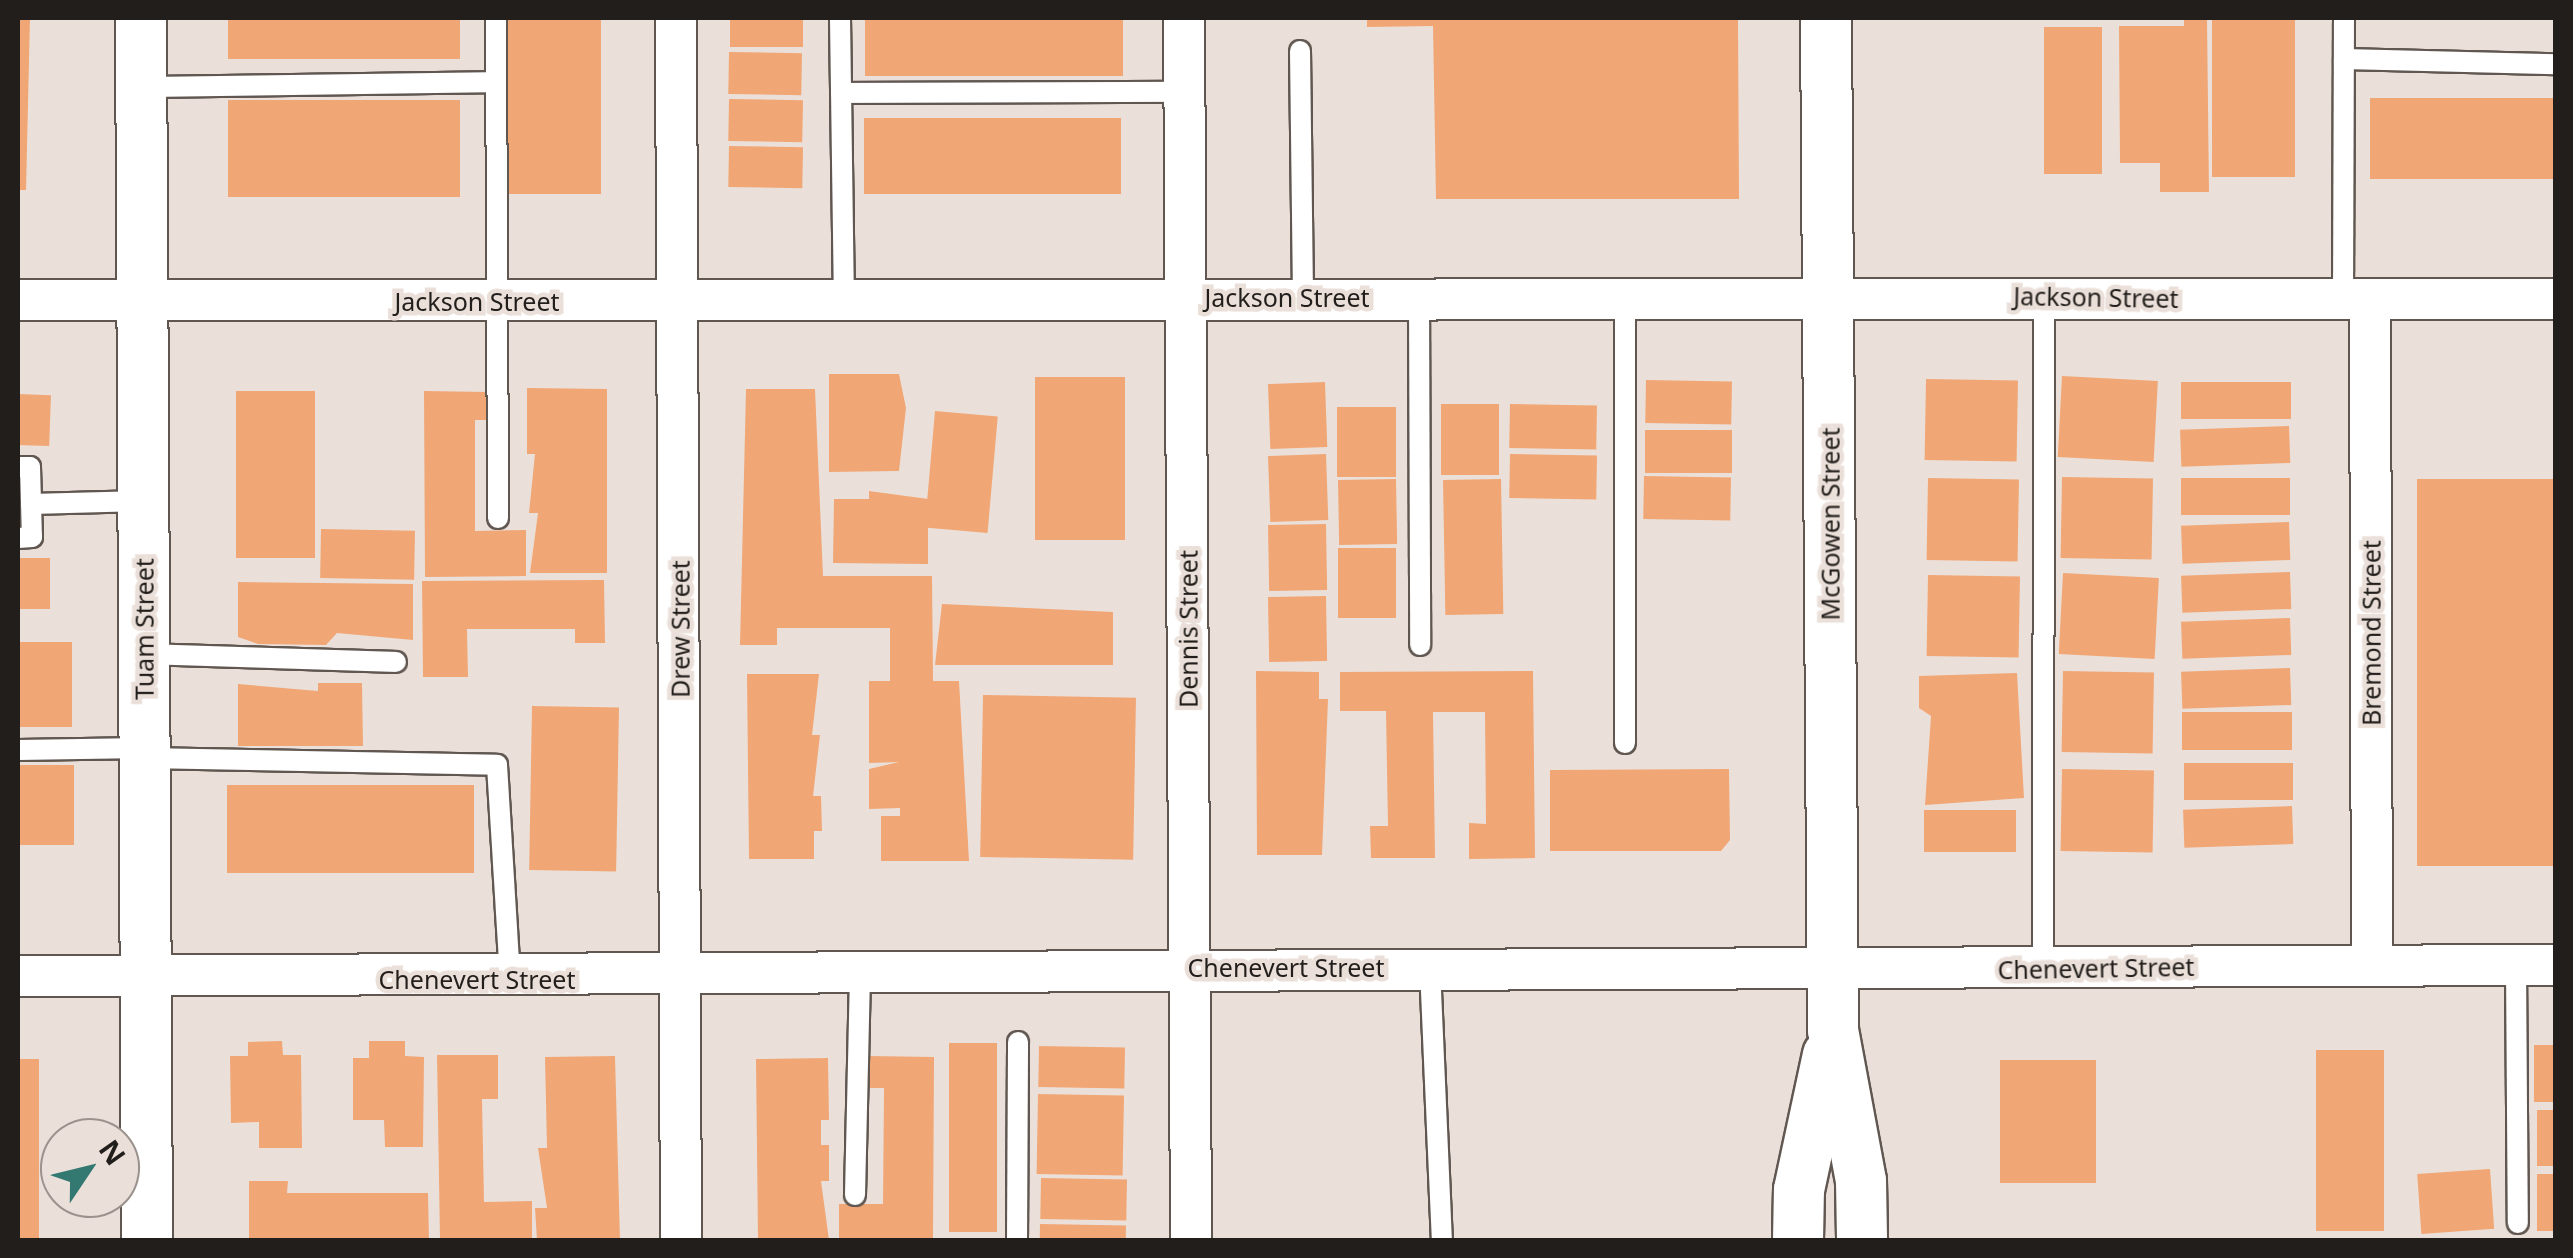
<!DOCTYPE html>
<style>
body{margin:0}
#map{position:relative;width:2573px;height:1258px;overflow:hidden;background:#ebe0d9;font-family:"Noto Sans",sans-serif}
div>[style]{position:absolute}
[style*='--x']{left:calc(var(--x)*1px);top:calc(var(--y)*1px);width:calc(var(--w)*1px);rotate:calc(var(--a)*1deg)}
.building>*{inset:0;background:#f1a675;transform-origin:0 0}
.roads{filter:drop-shadow(2px 0 #615751) drop-shadow(-2px 0 #615751) drop-shadow(0 2px #615751) drop-shadow(0 -2px #615751)}
.service>*{height:20px;margin:-10px;padding:0 10px;transform-origin:10px;border-radius:10px;background:#fff}
.minor>*{height:40px;margin:-20px;padding:0 20px;transform-origin:20px;border-radius:20px;background:#fff}
.tertiary>*{height:50px;margin:-25px;padding:0 25px;transform-origin:25px;border-radius:25px;background:#fff}
span{translate:-50% -50%;white-space:nowrap;text-align:center;line-height:1.15;-webkit-text-stroke:9px #ebe0d9;paint-order:stroke}
.street-label{font-size:25px;color:#221e1b}
.frame{position:absolute;inset:0;border:20px solid #221e1b;pointer-events:none}
.north{position:absolute;left:40px;top:1118px;width:100px;height:100px;box-sizing:border-box;background:#ebe0d9;border:2px solid #9b928d;border-radius:50%;rotate:55deg;font-size:28px;font-weight:700;line-height:40px;text-align:center;color:#221e1b}
.north::after{content:'';display:block;margin:auto;width:35px;height:45px;background:#337971;clip-path:polygon(50% 0,100% 100%,50% 72%,0 100%)}
</style>
<div id="map">
<div class="building">
<i style="clip-path:polygon(18px 18px,30px 18px,26px 190px,18px 190px)"></i>
<i style="left:228px;top:18px;width:232px;height:41px"></i>
<i style="left:507px;top:18px;width:94px;height:176px"></i>
<i style="left:730px;top:18px;width:73px;height:29px"></i>
<i style="left:865px;top:18px;width:258px;height:58px"></i>
<i style="clip-path:polygon(1367px 18px,1738px 18px,1739px 199px,1436px 199px,1433px 26px,1367px 27px)"></i>
<i style="clip-path:polygon(2184px 18px,2207px 18px,2209px 192px,2160px 192px,2160px 163px,2120px 163px,2119px 26px,2184px 26px)"></i>
<i style="left:2212px;top:18px;width:83px;height:159px"></i>
<i style="left:2102px;top:27px;width:147px;height:58px;rotate:90deg"></i>
<i style="left:729px;top:52px;width:73px;height:42px;rotate:1deg"></i>
<i style="left:2556px;top:98px;width:81px;height:186px;rotate:90deg"></i>
<i style="left:729px;top:99px;width:74px;height:42px;rotate:1deg"></i>
<i style="left:228px;top:100px;width:232px;height:97px"></i>
<i style="left:864px;top:118px;width:257px;height:76px"></i>
<i style="left:729px;top:146px;width:74px;height:41px;rotate:1deg"></i>
<i style="clip-path:polygon(829px 374px,899px 374px,906px 408px,899px 471px,829px 472px)"></i>
<i style="left:2062px;top:376px;width:96px;height:81px;rotate:3deg"></i>
<i style="left:1035px;top:377px;width:90px;height:163px"></i>
<i style="left:1926px;top:379px;width:92px;height:81px;rotate:1deg"></i>
<i style="left:1646px;top:380px;width:86px;height:43px;rotate:1deg"></i>
<i style="left:1325px;top:382px;width:65px;height:57px;rotate:88deg"></i>
<i style="left:2291px;top:382px;width:37px;height:110px;rotate:90deg"></i>
<i style="clip-path:polygon(527px 388px,607px 389px,607px 573px,530px 573px,538px 513px,529px 513px,535px 454px,527px 454px)"></i>
<i style="clip-path:polygon(746px 389px,815px 389px,823px 576px,932px 576px,933px 681px,959px 681px,969px 861px,881px 861px,881px 816px,900px 816px,900px 808px,869px 809px,869px 769px,899px 762px,869px 763px,869px 681px,890px 681px,890px 628px,777px 628px,777px 645px,740px 645px)"></i>
<i style="left:236px;top:391px;width:79px;height:167px"></i>
<i style="clip-path:polygon(424px 391px,488px 392px,488px 420px,475px 420px,475px 531px,526px 530px,526px 576px,425px 577px)"></i>
<i style="left:18px;top:394px;width:33px;height:51px;rotate:2deg"></i>
<i style="left:1441px;top:404px;width:58px;height:71px"></i>
<i style="left:1510px;top:404px;width:87px;height:44px;rotate:1deg"></i>
<i style="left:1337px;top:407px;width:59px;height:70px"></i>
<i style="left:935px;top:411px;width:63px;height:117px;rotate:5deg"></i>
<i style="left:2289px;top:426px;width:37px;height:109px;rotate:88deg"></i>
<i style="left:1645px;top:430px;width:87px;height:43px"></i>
<i style="left:1326px;top:454px;width:66px;height:58px;rotate:88deg"></i>
<i style="left:1510px;top:454px;width:87px;height:44px;rotate:1deg"></i>
<i style="left:1644px;top:476px;width:87px;height:43px;rotate:1deg"></i>
<i style="left:2062px;top:477px;width:91px;height:81px;rotate:1deg"></i>
<i style="left:1928px;top:478px;width:91px;height:82px;rotate:1deg"></i>
<i style="left:2290px;top:478px;width:37px;height:109px;rotate:90deg"></i>
<i style="left:1396px;top:479px;width:65px;height:58px;rotate:89deg"></i>
<i style="left:1501px;top:479px;width:135px;height:58px;rotate:89deg"></i>
<i style="left:2417px;top:479px;width:139px;height:387px"></i>
<i style="clip-path:polygon(869px 491px,928px 499px,928px 564px,833px 563px,834px 499px,869px 499px)"></i>
<i style="left:2289px;top:522px;width:38px;height:108px;rotate:88deg"></i>
<i style="left:1326px;top:524px;width:66px;height:58px;rotate:89deg"></i>
<i style="left:321px;top:529px;width:94px;height:49px;rotate:1deg"></i>
<i style="left:1338px;top:548px;width:58px;height:70px"></i>
<i style="left:50px;top:558px;width:51px;height:32px;rotate:90deg"></i>
<i style="left:2290px;top:572px;width:37px;height:109px;rotate:88deg"></i>
<i style="left:2063px;top:573px;width:96px;height:81px;rotate:3deg"></i>
<i style="left:1928px;top:575px;width:92px;height:81px;rotate:1deg"></i>
<i style="clip-path:polygon(604px 580px,605px 643px,575px 643px,575px 629px,467px 629px,468px 677px,423px 677px,422px 581px)"></i>
<i style="clip-path:polygon(238px 582px,413px 584px,413px 640px,337px 633px,326px 645px,258px 644px,238px 637px)"></i>
<i style="left:1326px;top:596px;width:65px;height:58px;rotate:89deg"></i>
<i style="clip-path:polygon(942px 604px,1113px 612px,1113px 665px,935px 665px)"></i>
<i style="left:2290px;top:618px;width:37px;height:109px;rotate:88deg"></i>
<i style="left:18px;top:642px;width:54px;height:85px"></i>
<i style="left:2290px;top:668px;width:37px;height:109px;rotate:88deg"></i>
<i style="clip-path:polygon(1256px 671px,1319px 672px,1319px 699px,1328px 699px,1322px 855px,1257px 855px)"></i>
<i style="clip-path:polygon(1533px 671px,1535px 858px,1469px 859px,1469px 823px,1486px 824px,1485px 712px,1433px 712px,1435px 858px,1371px 858px,1370px 826px,1388px 826px,1386px 711px,1340px 711px,1340px 672px)"></i>
<i style="left:2063px;top:671px;width:91px;height:81px;rotate:1deg"></i>
<i style="clip-path:polygon(2017px 673px,2024px 798px,1925px 805px,1931px 716px,1919px 708px,1919px 676px)"></i>
<i style="clip-path:polygon(747px 674px,819px 674px,812px 735px,820px 735px,813px 796px,821px 796px,822px 831px,814px 831px,814px 859px,749px 859px)"></i>
<i style="clip-path:polygon(318px 683px,362px 683px,363px 746px,238px 746px,238px 684px,318px 691px)"></i>
<i style="left:983px;top:695px;width:153px;height:162px;rotate:1deg"></i>
<i style="left:532px;top:706px;width:87px;height:164px;rotate:1deg"></i>
<i style="left:2292px;top:712px;width:38px;height:110px;rotate:90deg"></i>
<i style="left:2293px;top:763px;width:37px;height:109px;rotate:90deg"></i>
<i style="left:18px;top:765px;width:56px;height:80px"></i>
<i style="clip-path:polygon(1729px 769px,1730px 840px,1721px 851px,1550px 851px,1550px 770px)"></i>
<i style="left:2062px;top:769px;width:92px;height:82px;rotate:1deg"></i>
<i style="left:474px;top:785px;width:88px;height:247px;rotate:90deg"></i>
<i style="left:2292px;top:806px;width:38px;height:109px;rotate:88deg"></i>
<i style="left:2016px;top:810px;width:42px;height:92px;rotate:90deg"></i>
<i style="clip-path:polygon(282px 1041px,283px 1055px,301px 1055px,302px 1148px,259px 1148px,259px 1122px,231px 1123px,230px 1056px,248px 1056px,248px 1042px)"></i>
<i style="clip-path:polygon(369px 1041px,405px 1041px,405px 1056px,424px 1057px,423px 1147px,385px 1147px,384px 1120px,353px 1120px,353px 1058px,369px 1058px)"></i>
<i style="left:949px;top:1043px;width:48px;height:189px"></i>
<i style="left:2556px;top:1045px;width:57px;height:22px;rotate:90deg"></i>
<i style="left:1039px;top:1046px;width:86px;height:41px;rotate:1deg"></i>
<i style="left:2316px;top:1050px;width:68px;height:181px"></i>
<i style="clip-path:polygon(437px 1055px,498px 1055px,498px 1099px,482px 1099px,484px 1202px,532px 1201px,532px 1240px,440px 1240px)"></i>
<i style="clip-path:polygon(615px 1056px,620px 1240px,537px 1240px,535px 1208px,547px 1208px,538px 1148px,547px 1148px,545px 1057px)"></i>
<i style="clip-path:polygon(868px 1056px,934px 1057px,933px 1240px,839px 1240px,839px 1204px,883px 1204px,884px 1088px,868px 1088px)"></i>
<i style="clip-path:polygon(828px 1058px,829px 1120px,821px 1120px,821px 1145px,829px 1145px,829px 1181px,821px 1181px,829px 1240px,758px 1240px,756px 1059px)"></i>
<i style="left:18px;top:1059px;width:21px;height:181px"></i>
<i style="left:2000px;top:1060px;width:96px;height:123px"></i>
<i style="left:1038px;top:1094px;width:86px;height:80px;rotate:1deg"></i>
<i style="left:2537px;top:1110px;width:19px;height:56px"></i>
<i style="left:2490px;top:1169px;width:60px;height:73px;rotate:86deg"></i>
<i style="left:2537px;top:1174px;width:19px;height:57px"></i>
<i style="left:1041px;top:1178px;width:86px;height:41px;rotate:1deg"></i>
<i style="clip-path:polygon(249px 1181px,288px 1181px,287px 1193px,428px 1193px,429px 1240px,249px 1240px)"></i>
<i style="left:1040px;top:1224px;width:86px;height:16px;rotate:1deg"></i>
</div>
<div class="roads">
<div class="service">
<i style="--x:496;--y:18;--w:500;--a:89.77"></i>
<i style="--x:840;--y:18;--w:282;--a:89.2"></i>
<i style="--x:1300;--y:51;--w:246;--a:89.3"></i>
<i style="--x:2344;--y:59;--w:212;--a:1.4"></i>
<i style="--x:141;--y:87;--w:355;--a:-0.8"></i>
<i style="--x:841;--y:93;--w:344;--a:-0.2"></i>
<i style="--x:1419;--y:296;--w:349;--a:89.8"></i>
<i style="--x:2343;--y:301;--w:283;--a:-89.8"></i>
<i style="--x:18;--y:467;--w:12;--a:0"></i>
<i style="--x:30;--y:467;--w:70;--a:88.4"></i>
<i style="--x:32;--y:537;--w:14;--a:176"></i>
<i style="--x:31;--y:504;--w:112;--a:-1.5"></i>
<i style="--x:146;--y:654;--w:250;--a:1.8"></i>
<i style="--x:1625;--y:743;--w:448;--a:-90"></i>
<i style="--x:18;--y:750;--w:126;--a:-0.9"></i>
<i style="--x:146;--y:758;--w:351;--a:1.1"></i>
<i style="--x:497;--y:765;--w:213;--a:86.5"></i>
<i style="--x:2516;--y:965;--w:258;--a:89.6"></i>
<i style="--x:1430;--y:968;--w:272;--a:87.5"></i>
<i style="--x:2043;--y:968;--w:671;--a:-89.91"></i>
<i style="--x:855;--y:1195;--w:220;--a:-88.7"></i>
<i style="--x:1017;--y:1240;--w:198;--a:-89.7"></i>
</div>
<div class="minor">
<i style="--x:676;--y:18;--w:1222;--a:89.77"></i>
<i style="--x:1184;--y:18;--w:1222;--a:89.67"></i>
<i style="--x:18;--y:300;--w:2538;--a:-0.02"></i>
<i style="--x:2370;--y:301;--w:664;--a:89.83"></i>
<i style="--x:18;--y:976;--w:2538;--a:-0.25"></i>
</div>
<div class="tertiary">
<i style="--x:141;--y:18;--w:1222;--a:89.72"></i>
<i style="--x:1826;--y:18;--w:1012;--a:89.6"></i>
<i style="--x:1833;--y:1030;--w:154;--a:79.5"></i>
<i style="--x:1861;--y:1181;--w:59;--a:89"></i>
<i style="--x:1798;--y:1240;--w:50;--a:-88.9"></i>
<i style="--x:1799;--y:1190;--w:138;--a:-77.9"></i>
</div>
</div>
<div class="street-label">
<span style="left:1287px;top:297px">Jackson Street</span>
<span style="left:2096px;top:297px;rotate:1deg">Jackson Street</span>
<span style="left:477px;top:301px">Jackson Street</span>
<span style="left:1830px;top:524px;rotate:-90deg">McGowen Street</span>
<span style="left:144px;top:629px;rotate:-90deg">Tuam Street</span>
<span style="left:680px;top:629px;rotate:-90deg">Drew Street</span>
<span style="left:1188px;top:629px;rotate:-90deg">Dennis Street</span>
<span style="left:2371px;top:633px;rotate:-90deg">Bremond Street</span>
<span style="left:1286px;top:967px">Chenevert Street</span>
<span style="left:2096px;top:968px;rotate:-1deg">Chenevert Street</span>
<span style="left:477px;top:979px">Chenevert Street</span>
</div>
<div class="frame"></div>
<div class="north">N</div>
</div>
